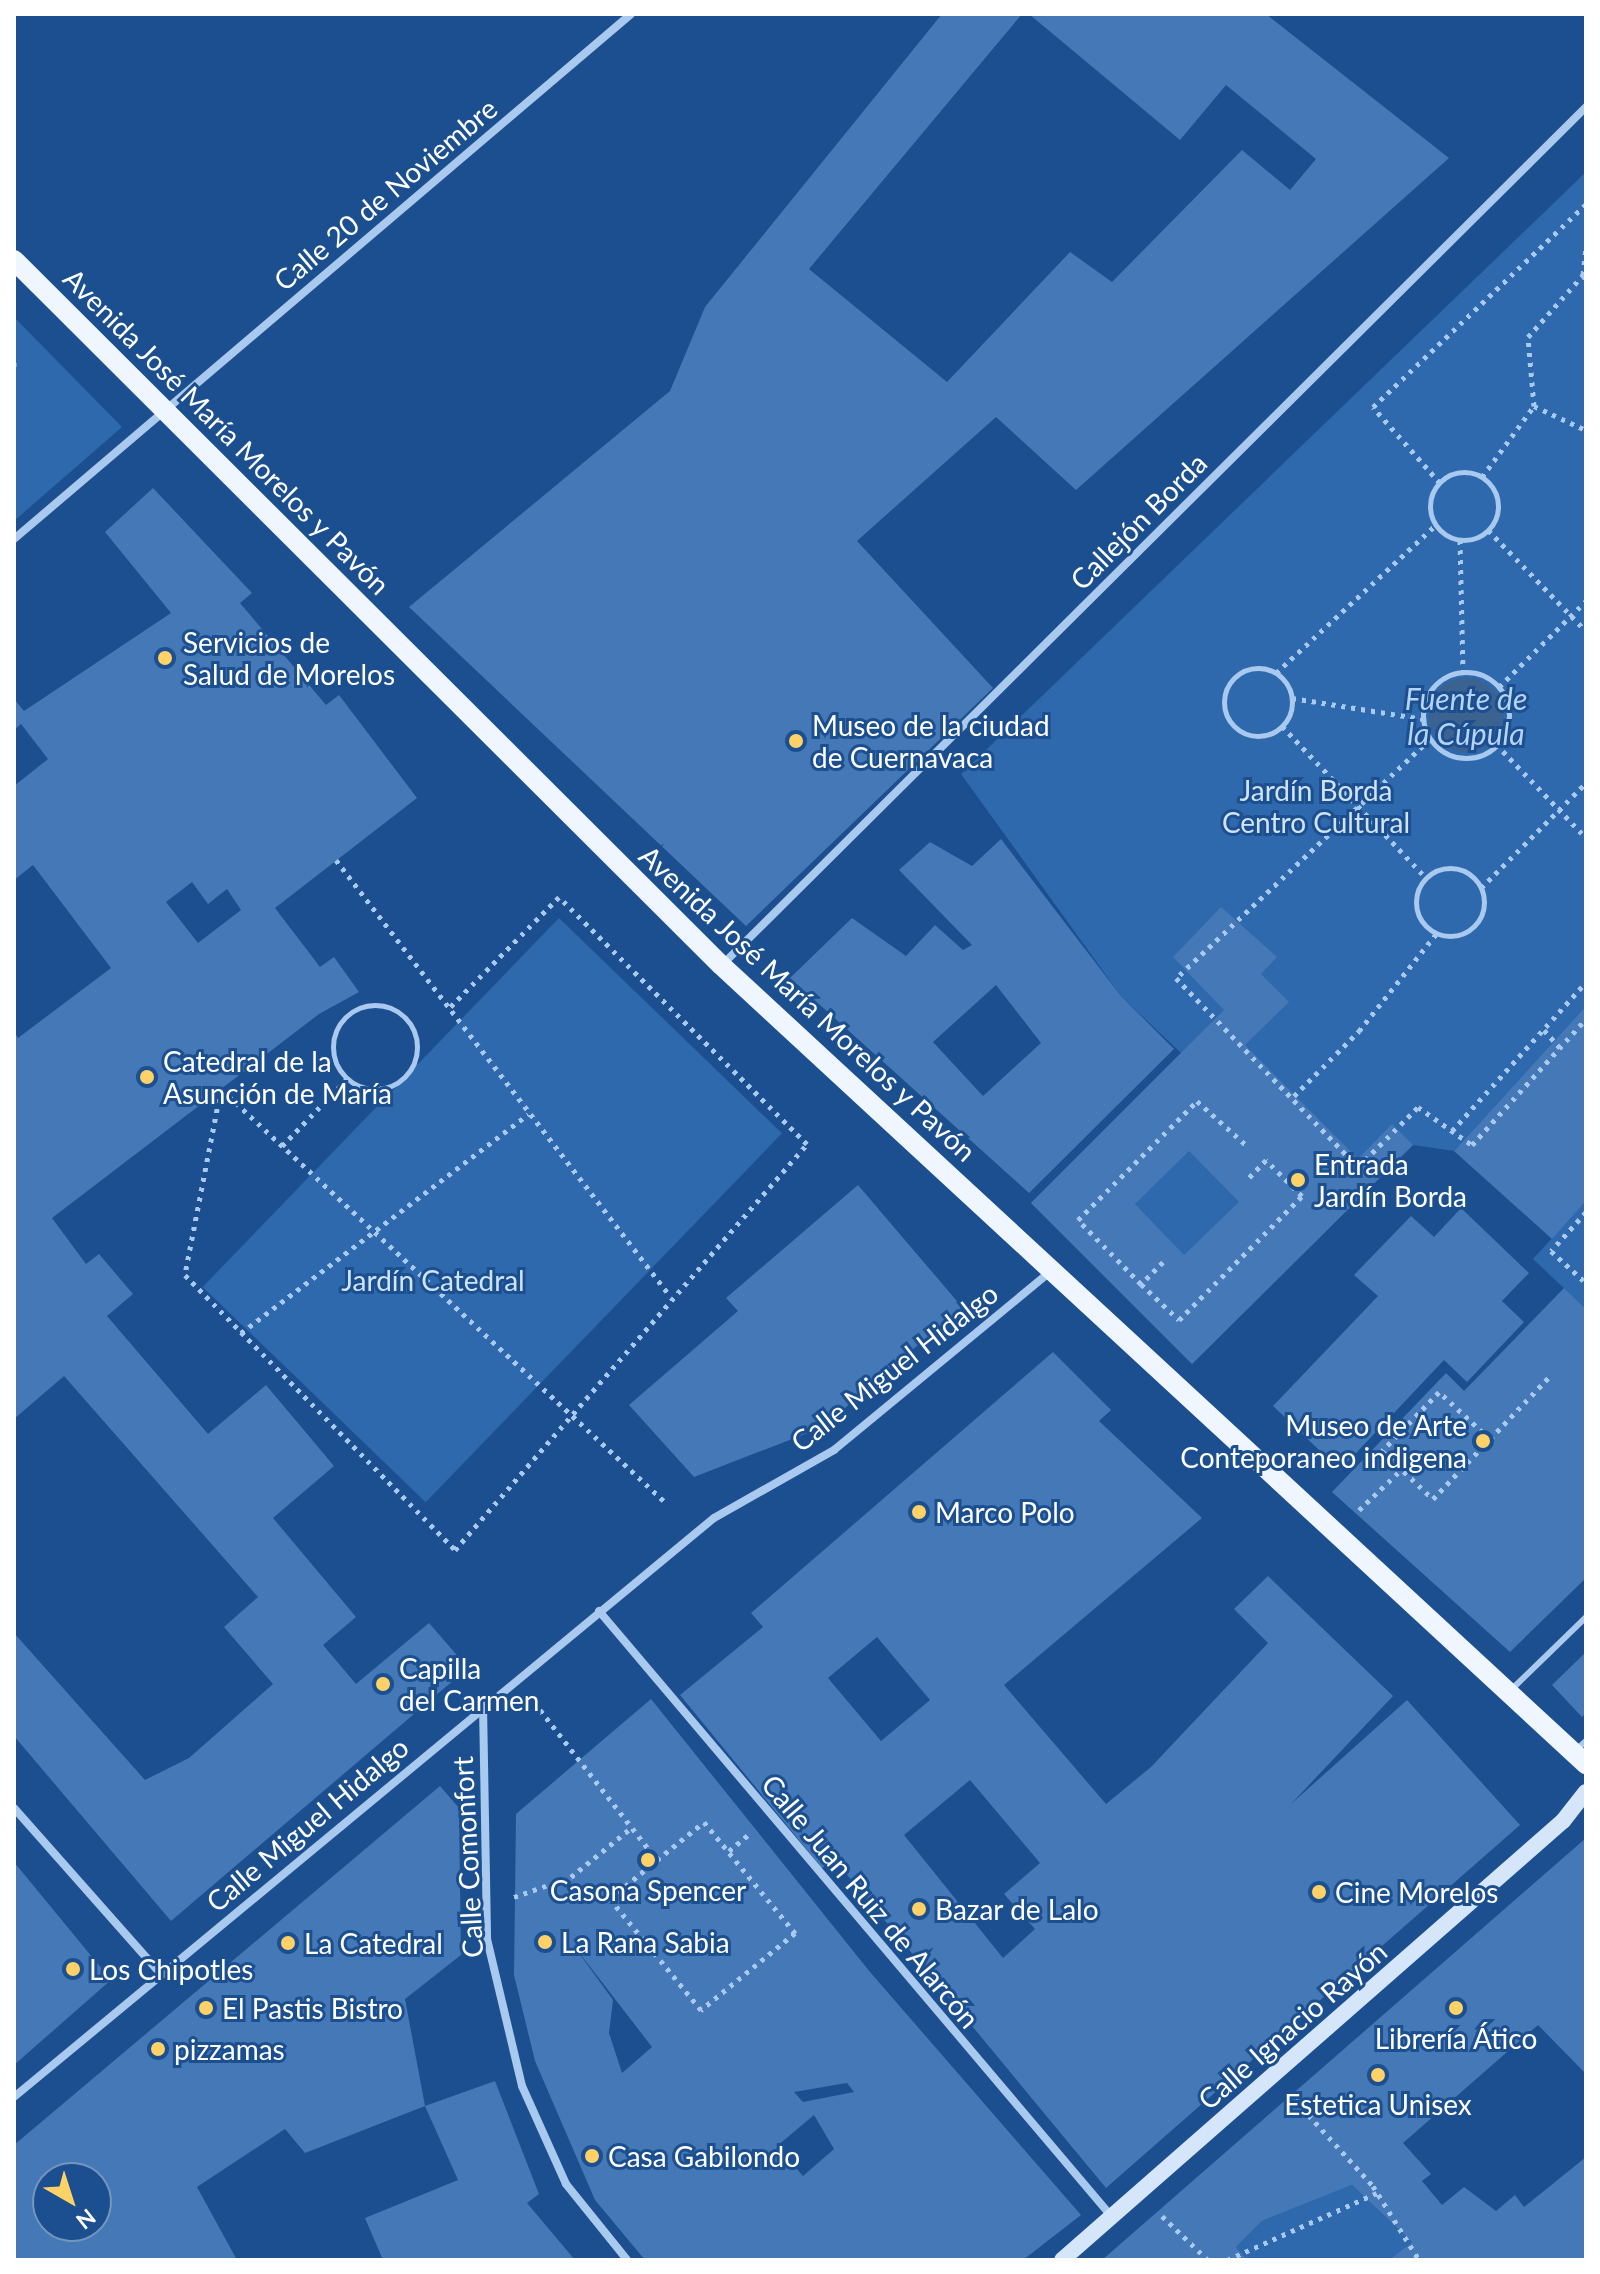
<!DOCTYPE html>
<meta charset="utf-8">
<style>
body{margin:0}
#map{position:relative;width:1600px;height:2274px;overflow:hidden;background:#1b4f8f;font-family:Lato,sans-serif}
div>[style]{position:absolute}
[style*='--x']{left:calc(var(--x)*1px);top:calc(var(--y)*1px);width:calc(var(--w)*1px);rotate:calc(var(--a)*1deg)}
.green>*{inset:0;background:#2e69ad;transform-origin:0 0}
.water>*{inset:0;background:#3c6290}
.round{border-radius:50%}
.building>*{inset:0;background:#4478b7}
.path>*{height:5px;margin-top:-2.5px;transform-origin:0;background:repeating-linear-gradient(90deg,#a9c9ee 0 4px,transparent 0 10px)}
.path>.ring{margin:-2.5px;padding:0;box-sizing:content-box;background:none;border:5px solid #a9c9ee;border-radius:50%}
.lane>*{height:6px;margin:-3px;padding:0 3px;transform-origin:3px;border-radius:3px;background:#a9c9ee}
.street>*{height:8px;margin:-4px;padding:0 4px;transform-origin:4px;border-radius:4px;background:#a9c9ee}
.secondary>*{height:16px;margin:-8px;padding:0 8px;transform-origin:8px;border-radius:8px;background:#d6e6fa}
.primary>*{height:20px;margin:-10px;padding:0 10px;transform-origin:10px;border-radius:10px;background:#f0f6ff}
.dots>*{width:22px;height:22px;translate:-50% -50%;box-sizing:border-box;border:4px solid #1b4f8f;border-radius:50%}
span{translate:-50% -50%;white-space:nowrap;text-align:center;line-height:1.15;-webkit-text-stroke:6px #1b4f8f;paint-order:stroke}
.street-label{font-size:28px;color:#fff}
.poi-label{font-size:28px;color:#fff}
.left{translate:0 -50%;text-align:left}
.right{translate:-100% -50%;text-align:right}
.park-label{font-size:28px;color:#cfe3fa}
.water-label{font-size:30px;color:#b5d3f5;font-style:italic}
.frame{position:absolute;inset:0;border:16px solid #fff;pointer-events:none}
.north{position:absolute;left:32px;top:2162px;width:80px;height:80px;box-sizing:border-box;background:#1b4f8f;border:2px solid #7695bc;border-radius:50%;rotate:141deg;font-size:22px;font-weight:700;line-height:32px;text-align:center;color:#fff}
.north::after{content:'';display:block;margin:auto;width:28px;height:36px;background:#ffd166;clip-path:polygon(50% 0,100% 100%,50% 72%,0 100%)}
</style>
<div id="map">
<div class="green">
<i style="clip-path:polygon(1586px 172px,1586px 1006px,1454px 1151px,1413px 1145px,1192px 1364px,1031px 1203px,1181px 1053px,1121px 996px,961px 774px)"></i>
<i style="clip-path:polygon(14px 317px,122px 427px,14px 521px)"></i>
<i style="left:559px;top:918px;width:310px;height:513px;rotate:44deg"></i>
<i style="clip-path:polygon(1586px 1201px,1586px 1309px,1533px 1259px)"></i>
<i style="clip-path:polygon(1352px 2185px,1412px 2242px,1389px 2260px,1247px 2260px,1236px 2247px,1262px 2221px)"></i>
</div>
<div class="water">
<i class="round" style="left:1429px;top:678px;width:74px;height:74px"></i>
</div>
<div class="building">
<i style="clip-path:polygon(942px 14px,1022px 14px,809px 269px,947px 382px,1070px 252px,1112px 282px,1242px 150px,1290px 190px,1316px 159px,1226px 85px,1180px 140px,1029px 14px,1266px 14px,1449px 158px,1076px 490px,996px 417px,857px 541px,993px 688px,746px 926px,409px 607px,670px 391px,705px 307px)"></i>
<i style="clip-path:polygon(evenodd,153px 488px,252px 593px,240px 603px,326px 705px,339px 695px,417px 798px,275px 908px,320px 967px,334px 957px,359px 992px,319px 1014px,52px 1218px,86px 1264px,99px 1254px,133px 1294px,107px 1316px,208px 1434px,266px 1385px,334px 1466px,273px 1518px,356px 1617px,323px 1645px,356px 1684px,429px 1623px,468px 1668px,171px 1921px,14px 1736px,14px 1633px,145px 1780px,189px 1758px,273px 1684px,224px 1627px,258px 1597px,64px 1376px,14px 1419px,14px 1032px,18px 1038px,111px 968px,33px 865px,14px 880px,14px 786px,48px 759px,21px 724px,14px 730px,14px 699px,24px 711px,171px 613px,105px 532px,153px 488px,192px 882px,208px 904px,227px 889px,241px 910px,198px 943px,166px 902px,192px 882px)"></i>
<i style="clip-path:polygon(evenodd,1001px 839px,1121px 996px,1174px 1049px,1029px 1193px,790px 978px,852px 918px,906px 956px,935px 925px,963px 950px,972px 945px,899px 870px,930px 842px,972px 866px,1001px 839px,996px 985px,1041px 1043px,983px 1096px,933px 1042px,996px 985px)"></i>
<i style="clip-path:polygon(evenodd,1221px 907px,1277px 957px,1261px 974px,1289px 1002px,1245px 1045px,1358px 1159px,1392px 1124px,1413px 1145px,1192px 1364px,1031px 1203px,1224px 1010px,1173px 957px,1221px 907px,1189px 1151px,1239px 1202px,1184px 1255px,1135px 1204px,1189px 1151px)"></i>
<i style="clip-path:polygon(1586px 1006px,1586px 1201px,1552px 1239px,1454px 1151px)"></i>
<i style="clip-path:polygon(858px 1185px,962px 1307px,823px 1427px,694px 1477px,629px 1405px,738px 1311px,726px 1298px)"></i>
<i style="clip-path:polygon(1461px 1208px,1529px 1273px,1502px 1301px,1524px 1322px,1467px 1382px,1444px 1360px,1340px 1470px,1273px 1406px,1378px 1296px,1354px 1275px,1411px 1216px,1434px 1237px)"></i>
<i style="clip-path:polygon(1564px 1288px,1586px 1309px,1586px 1578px,1510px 1652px,1332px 1492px,1446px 1373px,1464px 1391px)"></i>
<i style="clip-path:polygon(evenodd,1053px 1352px,1111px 1410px,1099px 1421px,1202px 1518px,1004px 1685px,1106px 1804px,1151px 1767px,1268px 1643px,1234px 1609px,1268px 1576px,1393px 1696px,1291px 1804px,1407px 1700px,1520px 1825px,1106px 2188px,834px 1859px,822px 1868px,680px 1695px,763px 1627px,751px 1613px,1053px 1352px,877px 1637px,930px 1700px,881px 1741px,828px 1678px,877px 1637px,1053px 1352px,970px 1780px,1040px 1863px,1004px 1894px,1035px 1929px,1003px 1958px,904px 1835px,970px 1780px)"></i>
<i style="clip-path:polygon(1586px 1652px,1586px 1713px,1582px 1717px,1552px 1685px)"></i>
<i style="clip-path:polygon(evenodd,651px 1699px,870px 1972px,1081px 2215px,1023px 2260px,645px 2260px,595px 2200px,535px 2061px,514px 1975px,516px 1814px,651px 1699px,571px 1942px,652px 2047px,622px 2073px,609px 2033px,613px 2000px,571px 1942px,651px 1699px,847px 2083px,854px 2092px,803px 2102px,794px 2092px,847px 2083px,651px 1699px,814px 2115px,834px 2149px,803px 2176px,777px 2146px,814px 2115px)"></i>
<i style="clip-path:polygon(evenodd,440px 1786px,459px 1808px,461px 1955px,405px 1999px,425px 2106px,305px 2153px,285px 2129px,197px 2187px,237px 2260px,14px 2260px,14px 2145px,440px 1786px,48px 2178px,96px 2178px,96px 2226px,48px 2226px,48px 2178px)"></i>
<i style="clip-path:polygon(1586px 1838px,1586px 2074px,1538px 2025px,1403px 2143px,1431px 2174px,1422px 2181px,1442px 2205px,1464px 2187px,1496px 2211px,1515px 2195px,1524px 2207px,1586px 2157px,1586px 2260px,1389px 2260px,1412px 2242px,1352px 2185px,1262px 2221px,1236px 2247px,1247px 2260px,1102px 2260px)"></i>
<i style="clip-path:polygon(14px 1862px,111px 1980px,14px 2065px)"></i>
<i style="clip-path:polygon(495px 2081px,539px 2194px,527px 2203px,575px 2260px,383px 2260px,365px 2218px,458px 2180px,425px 2106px)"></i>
</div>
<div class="path">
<i style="--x:1583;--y:275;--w:27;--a:-84"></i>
<i style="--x:14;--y:362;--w:7;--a:90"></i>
<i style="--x:1534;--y:406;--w:69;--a:-95"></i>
<i style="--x:1528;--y:337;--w:83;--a:-48.4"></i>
<i style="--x:1583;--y:275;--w:6;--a:59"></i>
<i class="ring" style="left:1430px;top:472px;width:63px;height:63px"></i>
<i style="--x:1482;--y:477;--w:88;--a:-53.8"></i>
<i style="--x:1534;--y:406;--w:57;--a:24.8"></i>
<i style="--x:1440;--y:483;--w:101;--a:-131.4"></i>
<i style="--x:1373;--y:407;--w:294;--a:-43.6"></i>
<i style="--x:1488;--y:530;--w:141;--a:45.9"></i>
<i style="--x:1460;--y:540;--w:132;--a:88.7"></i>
<i class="ring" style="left:1224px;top:668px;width:63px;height:63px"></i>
<i class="ring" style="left:1423px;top:672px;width:81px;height:81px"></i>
<i style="--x:1276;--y:673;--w:218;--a:-42.8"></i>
<i style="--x:1499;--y:687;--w:122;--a:-44.7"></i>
<i style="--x:1292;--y:698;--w:133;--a:9.1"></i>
<i style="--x:1282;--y:726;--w:209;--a:46.5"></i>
<i style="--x:1430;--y:739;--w:349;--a:136.7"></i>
<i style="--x:1176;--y:978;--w:262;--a:46.1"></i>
<i style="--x:1358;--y:1167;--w:85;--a:-45"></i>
<i style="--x:1418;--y:1107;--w:66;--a:35.1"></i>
<i style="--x:1472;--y:1145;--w:170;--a:-47.9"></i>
<i style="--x:1496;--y:744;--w:130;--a:46.2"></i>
<i style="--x:336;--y:860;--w:549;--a:52.55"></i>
<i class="ring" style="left:1416px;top:868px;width:63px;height:63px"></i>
<i style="--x:1481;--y:888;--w:148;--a:-45"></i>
<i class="ring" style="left:333px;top:1005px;width:79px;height:79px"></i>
<i style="--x:1544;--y:1030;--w:24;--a:48"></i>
<i style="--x:221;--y:1089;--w:189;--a:101"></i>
<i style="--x:185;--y:1275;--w:385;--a:45.5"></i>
<i style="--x:455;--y:1550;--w:537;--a:-49.07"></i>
<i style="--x:807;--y:1144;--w:350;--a:-135.1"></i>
<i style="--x:559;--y:897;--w:156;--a:134.7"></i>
<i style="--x:221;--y:1089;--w:606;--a:42.93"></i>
<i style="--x:1294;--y:1096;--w:92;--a:-45"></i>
<i style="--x:1359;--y:1031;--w:125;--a:-51.5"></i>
<i style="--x:1452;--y:1131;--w:200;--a:-48"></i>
<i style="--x:282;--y:1146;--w:93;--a:-45.9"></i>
<i style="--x:1586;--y:1212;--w:52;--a:131.9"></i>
<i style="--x:1551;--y:1251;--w:47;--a:42.4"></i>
<i style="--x:1163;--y:1262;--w:31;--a:135"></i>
<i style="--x:1141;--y:1284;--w:52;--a:43.5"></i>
<i style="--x:1179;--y:1320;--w:175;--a:-45.2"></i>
<i style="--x:1302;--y:1196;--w:51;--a:-135"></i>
<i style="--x:1266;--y:1160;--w:28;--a:134"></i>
<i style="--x:1141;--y:1284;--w:90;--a:-134.5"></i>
<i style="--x:1078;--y:1220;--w:168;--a:-45"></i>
<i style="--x:1197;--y:1101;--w:66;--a:41.9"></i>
<i style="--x:241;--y:1333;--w:361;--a:-37.3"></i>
<i style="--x:1490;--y:1439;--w:69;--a:-137.3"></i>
<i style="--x:1439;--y:1392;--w:82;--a:134"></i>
<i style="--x:1382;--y:1451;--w:70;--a:43.3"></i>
<i style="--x:1433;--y:1499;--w:83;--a:-46.5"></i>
<i style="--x:1490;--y:1439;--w:87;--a:-46.4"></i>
<i style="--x:1359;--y:1510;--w:59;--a:-43.6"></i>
<i style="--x:534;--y:1702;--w:200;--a:52.1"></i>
<i style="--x:657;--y:1860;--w:60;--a:-39"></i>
<i style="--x:704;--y:1822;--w:144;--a:50.7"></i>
<i style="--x:795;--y:1933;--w:122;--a:140.7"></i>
<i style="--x:701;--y:2010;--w:144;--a:-129.3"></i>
<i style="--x:610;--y:1899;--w:61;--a:-39.7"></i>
<i style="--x:729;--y:1851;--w:26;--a:-40"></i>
<i style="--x:514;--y:1897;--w:60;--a:-19.3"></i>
<i style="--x:571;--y:1877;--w:79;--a:-39.3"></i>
<i style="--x:1295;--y:2100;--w:116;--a:47.8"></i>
<i style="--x:1373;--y:2186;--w:87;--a:58.1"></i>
<i style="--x:1162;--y:2216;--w:64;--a:43.7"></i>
<i style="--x:1227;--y:2260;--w:164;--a:-24.1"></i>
</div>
<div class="lane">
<i style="--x:1511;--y:1690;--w:105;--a:-44.2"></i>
<i style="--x:1576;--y:1750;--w:13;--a:-42"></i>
</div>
<div class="street">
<i style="--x:14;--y:539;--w:810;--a:-40.39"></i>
<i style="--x:722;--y:965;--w:1218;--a:-44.8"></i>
<i style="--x:599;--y:1611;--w:794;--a:49.75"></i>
<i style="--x:483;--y:1705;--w:234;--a:89"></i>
<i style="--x:487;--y:1939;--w:151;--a:76.6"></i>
<i style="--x:522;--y:2086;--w:107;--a:65.8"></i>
<i style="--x:566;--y:2184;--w:97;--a:51.2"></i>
<i style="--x:14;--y:1808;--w:222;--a:48.5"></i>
<i style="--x:14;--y:2097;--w:908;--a:-39.6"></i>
<i style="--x:714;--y:1518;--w:138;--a:-29.5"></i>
<i style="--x:834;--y:1450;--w:281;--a:-39.5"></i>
</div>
<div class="secondary">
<i style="--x:1062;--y:2260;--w:666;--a:-41.23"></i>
<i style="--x:1563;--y:1821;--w:37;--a:-52"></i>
</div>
<div class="primary">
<i style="--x:14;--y:260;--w:998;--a:44.92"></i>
<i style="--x:721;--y:965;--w:1178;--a:42.73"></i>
</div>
<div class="dots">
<i style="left:165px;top:658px;background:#ffd166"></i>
<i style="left:796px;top:741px;background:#ffd166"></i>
<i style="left:147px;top:1077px;background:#ffd166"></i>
<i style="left:1298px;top:1180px;background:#ffd166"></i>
<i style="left:1483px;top:1441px;background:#ffd166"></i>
<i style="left:919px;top:1512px;background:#ffd166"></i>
<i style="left:383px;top:1684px;background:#ffd166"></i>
<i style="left:648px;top:1860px;background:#ffd166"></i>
<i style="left:1319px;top:1892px;background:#ffd166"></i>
<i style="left:919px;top:1909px;background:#ffd166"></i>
<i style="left:545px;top:1942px;background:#ffd166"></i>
<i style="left:288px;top:1943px;background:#ffd166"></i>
<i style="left:73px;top:1969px;background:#ffd166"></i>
<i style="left:206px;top:2008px;background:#ffd166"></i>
<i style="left:1456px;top:2008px;background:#ffd166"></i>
<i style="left:158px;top:2049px;background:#ffd166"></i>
<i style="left:1378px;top:2075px;background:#ffd166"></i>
<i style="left:592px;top:2156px;background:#ffd166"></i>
</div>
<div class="street-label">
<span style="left:385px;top:194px;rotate:-40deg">Calle 20 de Noviembre</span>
<span style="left:227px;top:431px;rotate:45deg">Avenida José María Morelos y Pavón</span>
<span style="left:1138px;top:521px;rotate:-45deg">Callejón Borda</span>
<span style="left:808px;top:1003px;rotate:43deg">Avenida José María Morelos y Pavón</span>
<span style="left:894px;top:1367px;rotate:-38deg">Calle Miguel Hidalgo</span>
<span style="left:307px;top:1824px;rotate:-40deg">Calle Miguel Hidalgo</span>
<span style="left:467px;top:1857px;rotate:-93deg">Calle Comonfort</span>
<span style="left:871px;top:1901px;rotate:50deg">Calle Juan Ruiz de Alarcón</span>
<span style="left:1292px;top:2025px;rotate:-41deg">Calle Ignacio Rayón</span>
</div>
<div class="poi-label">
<span class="left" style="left:183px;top:658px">Servicios de<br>Salud de Morelos</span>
<span class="left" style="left:812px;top:741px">Museo de la ciudad<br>de Cuernavaca</span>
<span class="left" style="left:163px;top:1077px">Catedral de la<br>Asunción de María</span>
<span class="left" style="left:1314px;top:1180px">Entrada<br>Jardín Borda</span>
<span class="right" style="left:1467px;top:1441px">Museo de Arte<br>Conteporaneo indigena</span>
<span class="left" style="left:935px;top:1512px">Marco Polo</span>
<span class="left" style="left:399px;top:1684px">Capilla<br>del Carmen</span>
<span style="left:648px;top:1890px">Casona Spencer</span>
<span class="left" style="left:1335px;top:1892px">Cine Morelos</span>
<span class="left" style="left:935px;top:1909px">Bazar de Lalo</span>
<span class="left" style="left:561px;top:1942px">La Rana Sabia</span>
<span class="left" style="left:304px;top:1943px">La Catedral</span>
<span class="left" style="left:89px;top:1969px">Los Chipotles</span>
<span class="left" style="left:222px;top:2008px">El Pastis Bistro</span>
<span style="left:1456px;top:2038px">Librería Ático</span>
<span class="left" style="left:174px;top:2049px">pizzamas</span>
<span style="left:1378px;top:2104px">Estetica Unisex</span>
<span class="left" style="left:608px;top:2156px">Casa Gabilondo</span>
</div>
<div class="park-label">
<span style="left:1316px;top:806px">Jardín Borda<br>Centro Cultural</span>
<span style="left:433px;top:1280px">Jardín Catedral</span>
</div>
<div class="water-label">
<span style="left:1466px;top:715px">Fuente de<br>la Cúpula</span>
</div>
<div class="frame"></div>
<div class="north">N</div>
</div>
